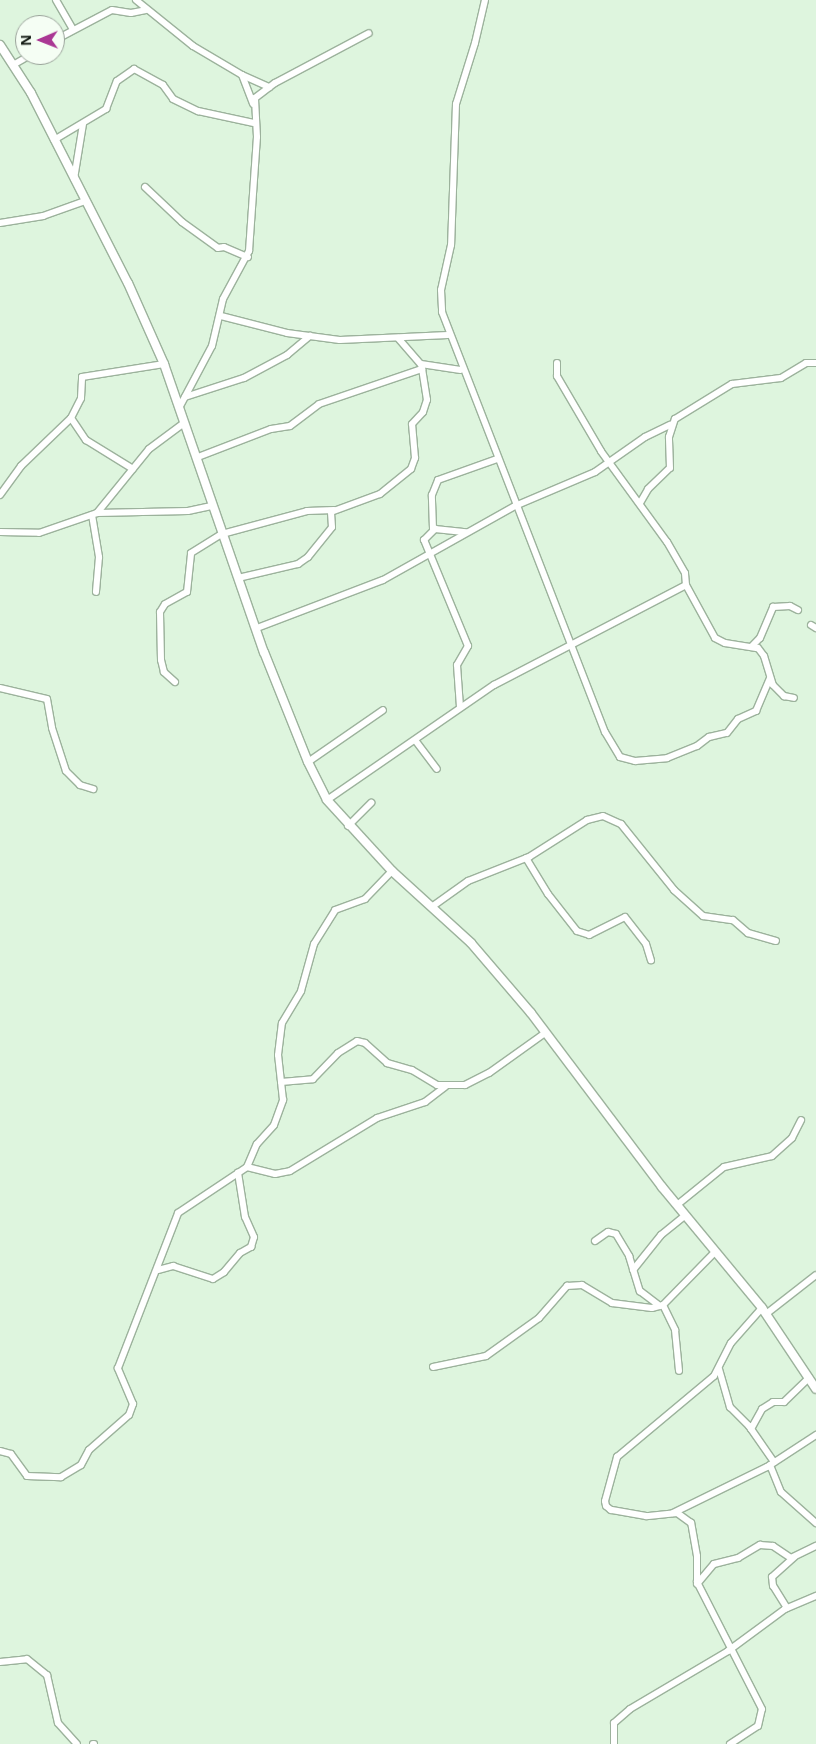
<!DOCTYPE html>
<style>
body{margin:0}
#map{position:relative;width:816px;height:1744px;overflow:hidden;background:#def5de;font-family:"Open Sans",sans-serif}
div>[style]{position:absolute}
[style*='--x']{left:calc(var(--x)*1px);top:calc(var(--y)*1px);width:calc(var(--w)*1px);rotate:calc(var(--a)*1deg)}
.roads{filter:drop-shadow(1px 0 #9cb29c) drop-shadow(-1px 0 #9cb29c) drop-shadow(0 1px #9cb29c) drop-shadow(0 -1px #9cb29c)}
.minor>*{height:6px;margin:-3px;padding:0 3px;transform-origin:3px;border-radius:3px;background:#fff}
.tertiary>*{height:8px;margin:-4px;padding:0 4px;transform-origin:4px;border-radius:4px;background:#fff}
span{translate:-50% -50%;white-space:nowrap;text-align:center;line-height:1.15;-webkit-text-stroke:5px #f5fef4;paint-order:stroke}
.north{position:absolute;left:15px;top:15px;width:50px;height:50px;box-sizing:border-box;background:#f5fef4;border:1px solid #9aa39a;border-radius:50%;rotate:269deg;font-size:14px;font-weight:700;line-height:20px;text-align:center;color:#121a12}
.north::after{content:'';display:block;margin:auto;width:18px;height:22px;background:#aa3894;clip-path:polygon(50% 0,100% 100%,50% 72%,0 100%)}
</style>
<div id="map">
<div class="roads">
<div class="minor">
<i style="--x:56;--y:0;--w:32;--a:60"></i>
<i style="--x:136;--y:0;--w:73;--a:38.9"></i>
<i style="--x:193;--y:46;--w:57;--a:30.6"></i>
<i style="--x:242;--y:75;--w:30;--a:24"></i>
<i style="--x:485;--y:0;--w:44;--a:103.1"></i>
<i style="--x:475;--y:43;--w:64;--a:107.3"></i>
<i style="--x:456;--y:104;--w:141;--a:92"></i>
<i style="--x:451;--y:245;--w:46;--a:102.5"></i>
<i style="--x:441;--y:290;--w:22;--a:87"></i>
<i style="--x:442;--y:312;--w:451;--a:68.8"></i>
<i style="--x:605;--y:732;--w:29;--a:59"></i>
<i style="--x:620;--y:757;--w:16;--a:15"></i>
<i style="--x:635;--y:761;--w:32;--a:-5"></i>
<i style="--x:667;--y:758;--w:32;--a:-22"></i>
<i style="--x:697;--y:746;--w:15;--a:-37"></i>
<i style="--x:709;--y:737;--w:18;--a:-13"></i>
<i style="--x:727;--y:733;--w:18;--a:-52"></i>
<i style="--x:738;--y:719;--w:20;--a:-24"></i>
<i style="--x:756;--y:711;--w:36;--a:-67"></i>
<i style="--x:55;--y:40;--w:64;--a:-27.8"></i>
<i style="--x:112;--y:10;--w:19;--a:9"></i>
<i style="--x:131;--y:13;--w:15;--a:-11"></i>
<i style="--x:13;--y:65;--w:20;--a:-30"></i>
<i style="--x:242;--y:75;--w:31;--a:69"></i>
<i style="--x:54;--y:140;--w:61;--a:-30.8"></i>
<i style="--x:106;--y:109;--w:30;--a:-69"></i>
<i style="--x:117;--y:81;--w:21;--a:-35"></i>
<i style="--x:134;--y:69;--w:33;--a:29"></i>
<i style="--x:163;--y:85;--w:17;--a:54"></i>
<i style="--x:173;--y:99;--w:28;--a:26"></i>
<i style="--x:198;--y:111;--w:57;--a:12.1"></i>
<i style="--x:74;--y:179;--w:56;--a:-80.7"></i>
<i style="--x:145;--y:187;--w:51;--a:43.4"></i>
<i style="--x:182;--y:222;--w:44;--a:35.8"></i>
<i style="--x:218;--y:248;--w:6;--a:-9"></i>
<i style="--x:224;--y:247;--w:26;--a:23"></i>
<i style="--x:0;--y:223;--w:44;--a:-9.2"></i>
<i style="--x:43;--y:216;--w:45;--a:-19.7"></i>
<i style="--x:221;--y:316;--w:68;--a:14.4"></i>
<i style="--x:287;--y:333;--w:53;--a:7.5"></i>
<i style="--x:340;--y:340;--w:108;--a:-2.7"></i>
<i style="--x:398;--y:338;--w:35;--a:49"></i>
<i style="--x:421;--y:364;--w:40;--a:8.5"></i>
<i style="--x:185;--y:397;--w:62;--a:-17.9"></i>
<i style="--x:244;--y:378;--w:49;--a:-28.1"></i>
<i style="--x:287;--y:355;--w:30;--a:-40"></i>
<i style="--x:179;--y:408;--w:70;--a:-62"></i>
<i style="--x:212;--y:346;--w:48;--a:-76.8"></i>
<i style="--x:223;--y:299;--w:55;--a:-61.6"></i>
<i style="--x:249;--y:251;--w:114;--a:-86"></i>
<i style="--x:257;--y:137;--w:39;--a:-93"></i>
<i style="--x:255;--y:98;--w:25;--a:-37"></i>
<i style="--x:275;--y:83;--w:106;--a:-28"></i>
<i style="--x:71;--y:418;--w:27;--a:56"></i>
<i style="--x:86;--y:440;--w:55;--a:31.7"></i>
<i style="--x:198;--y:457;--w:78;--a:-21"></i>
<i style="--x:271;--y:429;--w:19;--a:-9"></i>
<i style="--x:290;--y:426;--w:36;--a:-37"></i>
<i style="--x:319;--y:404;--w:109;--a:-18.8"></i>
<i style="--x:0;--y:495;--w:36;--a:-54"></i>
<i style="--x:21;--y:466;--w:69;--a:-43.8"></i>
<i style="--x:71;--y:418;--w:22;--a:-63"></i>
<i style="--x:81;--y:398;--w:21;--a:-87"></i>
<i style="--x:82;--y:377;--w:83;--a:-9"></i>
<i style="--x:640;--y:503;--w:16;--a:-60"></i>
<i style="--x:648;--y:489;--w:30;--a:-44"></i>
<i style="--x:670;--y:468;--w:31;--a:-92"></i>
<i style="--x:669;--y:437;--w:19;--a:-72"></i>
<i style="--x:675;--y:419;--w:67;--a:-31.6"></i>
<i style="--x:732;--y:384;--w:49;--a:-7"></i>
<i style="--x:781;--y:378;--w:29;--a:-31"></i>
<i style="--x:806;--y:363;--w:10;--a:0"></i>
<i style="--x:97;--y:513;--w:91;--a:-1.3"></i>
<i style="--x:188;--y:511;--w:25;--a:-12"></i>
<i style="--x:92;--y:515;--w:43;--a:80.5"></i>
<i style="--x:99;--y:557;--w:35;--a:95"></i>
<i style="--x:433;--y:529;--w:34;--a:-92"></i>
<i style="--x:432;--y:495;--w:16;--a:-68"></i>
<i style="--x:438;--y:480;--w:63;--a:-19.6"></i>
<i style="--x:0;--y:532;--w:39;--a:1"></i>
<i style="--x:39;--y:533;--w:61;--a:-19"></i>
<i style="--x:97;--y:513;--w:82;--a:-50.9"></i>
<i style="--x:149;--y:449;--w:44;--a:-36.6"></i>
<i style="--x:238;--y:578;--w:62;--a:-13.1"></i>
<i style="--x:298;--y:564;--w:12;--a:-35"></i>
<i style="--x:308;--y:557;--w:38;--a:-51"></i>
<i style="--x:332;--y:527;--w:15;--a:-94"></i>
<i style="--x:331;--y:512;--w:52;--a:-20.2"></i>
<i style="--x:380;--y:494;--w:40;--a:-39"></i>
<i style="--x:411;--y:469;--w:12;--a:-70"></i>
<i style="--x:415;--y:458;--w:34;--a:-95"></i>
<i style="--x:412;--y:424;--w:16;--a:-47"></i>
<i style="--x:423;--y:412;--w:13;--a:-72"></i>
<i style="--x:427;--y:400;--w:36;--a:-99"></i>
<i style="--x:686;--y:585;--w:60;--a:61.3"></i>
<i style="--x:715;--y:638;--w:11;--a:27"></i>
<i style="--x:725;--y:643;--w:33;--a:9"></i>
<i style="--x:758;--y:648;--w:10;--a:53"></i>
<i style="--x:764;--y:656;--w:30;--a:73"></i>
<i style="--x:773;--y:685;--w:16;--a:45"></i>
<i style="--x:784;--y:696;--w:10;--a:11"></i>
<i style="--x:811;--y:625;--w:6;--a:31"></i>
<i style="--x:257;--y:628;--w:135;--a:-20.9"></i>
<i style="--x:383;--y:580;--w:151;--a:-29.3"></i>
<i style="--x:515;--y:506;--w:87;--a:-23"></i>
<i style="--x:595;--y:472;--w:61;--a:-35"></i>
<i style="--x:645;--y:437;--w:28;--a:-26"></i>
<i style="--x:752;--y:646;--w:11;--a:-45"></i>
<i style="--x:760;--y:638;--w:34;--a:-67"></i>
<i style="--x:773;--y:607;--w:17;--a:-3"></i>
<i style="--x:790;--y:606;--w:9;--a:27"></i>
<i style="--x:175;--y:682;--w:15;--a:-138"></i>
<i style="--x:164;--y:672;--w:12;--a:-104"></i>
<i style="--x:161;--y:660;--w:48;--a:-91.2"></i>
<i style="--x:160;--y:612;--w:9;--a:-58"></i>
<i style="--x:165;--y:604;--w:25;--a:-29"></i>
<i style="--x:187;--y:592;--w:39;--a:-84"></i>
<i style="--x:191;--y:553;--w:36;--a:-32"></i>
<i style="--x:222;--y:534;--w:88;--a:-15.1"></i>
<i style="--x:307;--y:511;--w:27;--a:-2"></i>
<i style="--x:0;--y:688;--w:48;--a:13.2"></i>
<i style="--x:47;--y:699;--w:29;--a:80"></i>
<i style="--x:52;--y:728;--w:45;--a:72"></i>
<i style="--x:66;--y:771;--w:20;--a:45"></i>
<i style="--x:80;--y:785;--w:14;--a:17"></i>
<i style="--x:460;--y:707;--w:42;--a:-94.1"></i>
<i style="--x:457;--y:665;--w:22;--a:-60"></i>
<i style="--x:468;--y:646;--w:115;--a:-112.5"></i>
<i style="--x:424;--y:540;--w:16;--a:-45"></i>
<i style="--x:435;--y:529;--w:31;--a:6"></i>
<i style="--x:415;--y:740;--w:36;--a:53"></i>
<i style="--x:308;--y:762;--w:91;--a:-34.7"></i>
<i style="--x:327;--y:800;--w:203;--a:-34.6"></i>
<i style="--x:494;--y:685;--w:216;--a:-27.5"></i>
<i style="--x:686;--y:585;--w:12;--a:-95"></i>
<i style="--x:685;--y:573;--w:36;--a:-120"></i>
<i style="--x:667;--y:542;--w:112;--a:-126"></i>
<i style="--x:601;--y:451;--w:87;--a:-120.4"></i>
<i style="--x:557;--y:376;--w:13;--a:-90"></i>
<i style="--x:348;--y:826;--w:33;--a:-45"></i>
<i style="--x:526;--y:858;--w:42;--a:58.6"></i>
<i style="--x:548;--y:894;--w:47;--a:51.9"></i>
<i style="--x:577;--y:931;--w:13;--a:18"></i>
<i style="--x:589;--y:935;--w:40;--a:-26.6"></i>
<i style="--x:625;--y:917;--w:34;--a:52"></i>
<i style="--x:646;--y:944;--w:17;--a:73"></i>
<i style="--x:433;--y:906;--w:43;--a:-35.5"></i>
<i style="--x:468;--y:881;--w:66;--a:-21.5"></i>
<i style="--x:529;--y:857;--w:69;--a:-32.5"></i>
<i style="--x:587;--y:820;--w:16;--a:-14"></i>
<i style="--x:603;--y:816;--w:20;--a:24"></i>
<i style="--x:621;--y:824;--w:85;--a:51.2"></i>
<i style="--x:674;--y:890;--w:39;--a:42"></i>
<i style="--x:703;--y:916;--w:30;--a:8"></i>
<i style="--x:733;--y:920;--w:20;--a:41"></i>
<i style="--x:748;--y:933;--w:29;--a:16"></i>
<i style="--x:281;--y:1082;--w:32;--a:-5"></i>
<i style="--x:313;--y:1079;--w:36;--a:-46"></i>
<i style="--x:338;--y:1053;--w:22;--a:-32"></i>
<i style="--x:357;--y:1041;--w:8;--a:14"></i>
<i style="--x:365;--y:1043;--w:30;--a:42"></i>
<i style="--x:387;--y:1063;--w:26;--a:16"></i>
<i style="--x:412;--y:1070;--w:29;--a:31"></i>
<i style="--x:437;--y:1085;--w:28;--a:0"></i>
<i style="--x:465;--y:1085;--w:27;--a:-27"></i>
<i style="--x:489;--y:1073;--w:69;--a:-35.5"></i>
<i style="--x:247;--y:1167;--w:29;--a:14"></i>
<i style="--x:275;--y:1174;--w:15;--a:-11"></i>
<i style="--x:290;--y:1171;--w:102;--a:-31.3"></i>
<i style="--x:377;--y:1118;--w:51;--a:-18.4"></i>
<i style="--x:425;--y:1102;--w:25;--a:-37"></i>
<i style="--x:677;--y:1205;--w:60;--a:-39"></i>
<i style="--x:724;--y:1167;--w:49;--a:-12.9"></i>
<i style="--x:772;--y:1156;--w:27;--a:-42"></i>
<i style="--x:792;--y:1138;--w:20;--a:-63"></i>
<i style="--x:595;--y:1241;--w:16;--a:-35"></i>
<i style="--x:608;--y:1232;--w:8;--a:14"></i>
<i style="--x:616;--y:1234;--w:26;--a:59"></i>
<i style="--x:629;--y:1256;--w:37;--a:73"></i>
<i style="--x:640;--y:1291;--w:25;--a:37"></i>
<i style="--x:158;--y:1270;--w:16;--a:-15"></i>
<i style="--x:173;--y:1266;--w:42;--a:18"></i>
<i style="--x:213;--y:1279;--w:13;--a:-32"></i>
<i style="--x:224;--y:1272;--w:25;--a:-50"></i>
<i style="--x:240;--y:1253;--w:13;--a:-29"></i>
<i style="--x:251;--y:1247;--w:10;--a:-73"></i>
<i style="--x:254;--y:1237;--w:22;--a:-114"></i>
<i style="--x:245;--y:1217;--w:45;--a:-99"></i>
<i style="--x:633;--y:1270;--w:45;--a:-51.3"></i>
<i style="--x:661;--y:1235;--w:32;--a:-39"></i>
<i style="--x:663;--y:1305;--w:28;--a:64"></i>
<i style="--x:675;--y:1330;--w:41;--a:84.4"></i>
<i style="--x:766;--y:1314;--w:63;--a:-38"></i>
<i style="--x:433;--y:1367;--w:54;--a:-11.7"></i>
<i style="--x:486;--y:1356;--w:65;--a:-35.6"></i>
<i style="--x:539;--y:1318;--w:43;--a:-48.8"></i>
<i style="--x:567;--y:1286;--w:15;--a:-4"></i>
<i style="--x:582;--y:1285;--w:35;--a:31"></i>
<i style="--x:612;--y:1303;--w:40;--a:7.1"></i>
<i style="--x:652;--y:1308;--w:11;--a:-15"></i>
<i style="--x:663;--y:1305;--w:73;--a:-45.6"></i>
<i style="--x:719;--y:1369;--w:40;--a:74"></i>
<i style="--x:730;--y:1407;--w:27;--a:45"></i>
<i style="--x:749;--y:1426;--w:44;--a:55.2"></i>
<i style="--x:751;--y:1429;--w:23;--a:-61"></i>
<i style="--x:762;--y:1409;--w:13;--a:-32"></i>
<i style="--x:773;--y:1402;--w:11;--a:0"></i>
<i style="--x:784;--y:1402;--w:35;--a:-44"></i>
<i style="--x:0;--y:1451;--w:11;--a:15"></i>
<i style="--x:11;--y:1454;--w:27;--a:54"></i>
<i style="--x:27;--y:1476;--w:34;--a:2"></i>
<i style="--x:61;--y:1477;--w:23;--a:-31"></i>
<i style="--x:81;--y:1465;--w:17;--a:-62"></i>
<i style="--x:89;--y:1450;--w:53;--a:-41.2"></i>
<i style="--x:129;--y:1415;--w:12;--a:-70"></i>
<i style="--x:133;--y:1404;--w:39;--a:-113"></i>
<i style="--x:118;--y:1368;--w:166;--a:-68.8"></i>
<i style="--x:178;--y:1213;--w:83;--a:-33.7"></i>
<i style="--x:247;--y:1167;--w:25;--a:-67"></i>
<i style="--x:257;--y:1144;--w:25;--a:-48"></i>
<i style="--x:274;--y:1125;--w:27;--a:-70"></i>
<i style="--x:283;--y:1100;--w:45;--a:-96.3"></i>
<i style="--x:278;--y:1055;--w:32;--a:-83"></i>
<i style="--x:282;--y:1023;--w:37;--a:-59"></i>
<i style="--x:301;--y:991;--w:49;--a:-74.5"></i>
<i style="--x:314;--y:944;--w:40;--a:-58"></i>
<i style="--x:335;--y:910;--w:32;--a:-20"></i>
<i style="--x:365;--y:899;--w:39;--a:-46"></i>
<i style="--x:770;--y:1465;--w:29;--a:68"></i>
<i style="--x:781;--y:1492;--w:47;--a:41.5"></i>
<i style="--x:673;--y:1513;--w:105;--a:-26.1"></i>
<i style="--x:767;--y:1467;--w:59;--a:-33.1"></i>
<i style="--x:697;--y:1584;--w:26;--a:-50"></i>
<i style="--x:714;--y:1564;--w:25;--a:-14"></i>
<i style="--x:738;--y:1558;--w:26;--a:-31"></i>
<i style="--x:760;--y:1545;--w:13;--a:4"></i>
<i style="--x:773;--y:1546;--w:22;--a:34"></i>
<i style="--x:791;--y:1558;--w:28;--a:-26"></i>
<i style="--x:787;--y:1608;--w:26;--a:-122"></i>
<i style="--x:773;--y:1586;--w:9;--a:-96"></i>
<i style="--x:772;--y:1577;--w:30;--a:-42"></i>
<i style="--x:0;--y:1662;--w:27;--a:-6"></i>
<i style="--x:27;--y:1659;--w:26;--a:39"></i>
<i style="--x:47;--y:1675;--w:49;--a:77.1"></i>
<i style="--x:58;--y:1723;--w:28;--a:48"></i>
<i style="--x:93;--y:1744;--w:1;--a:0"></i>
<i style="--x:614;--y:1744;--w:21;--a:-90"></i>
<i style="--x:614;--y:1723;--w:21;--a:-41"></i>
<i style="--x:630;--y:1709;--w:114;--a:-30.6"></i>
<i style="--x:728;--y:1651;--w:71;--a:-36.4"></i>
<i style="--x:785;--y:1609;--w:34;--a:-23"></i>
<i style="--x:730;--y:1744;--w:33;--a:-33"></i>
<i style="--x:758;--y:1726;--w:17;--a:-77"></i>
<i style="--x:762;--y:1709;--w:143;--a:-117.1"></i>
<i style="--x:697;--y:1582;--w:26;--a:-90"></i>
<i style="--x:697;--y:1556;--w:34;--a:-100"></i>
<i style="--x:691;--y:1523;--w:17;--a:-144"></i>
<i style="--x:677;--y:1513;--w:31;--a:174"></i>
<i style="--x:646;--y:1516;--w:36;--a:-170"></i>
<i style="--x:611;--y:1510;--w:6;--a:-141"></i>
<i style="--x:606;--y:1506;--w:5;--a:-101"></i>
<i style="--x:605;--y:1501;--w:46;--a:-74.7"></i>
<i style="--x:617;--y:1457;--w:126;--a:-39.9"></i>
<i style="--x:714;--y:1376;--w:37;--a:-63"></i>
<i style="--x:731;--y:1343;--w:47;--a:-48.5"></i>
</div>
<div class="tertiary">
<i style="--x:0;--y:45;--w:57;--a:57.1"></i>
<i style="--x:31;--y:93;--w:213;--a:63"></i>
<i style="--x:128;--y:283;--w:89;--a:66"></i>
<i style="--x:164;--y:364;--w:305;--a:70.9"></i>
<i style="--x:264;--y:652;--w:118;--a:68.2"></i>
<i style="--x:308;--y:762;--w:42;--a:63.4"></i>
<i style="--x:327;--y:800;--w:96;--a:47.5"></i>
<i style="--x:392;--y:871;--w:107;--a:42.3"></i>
<i style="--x:471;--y:943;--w:92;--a:49.4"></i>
<i style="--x:531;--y:1013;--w:218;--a:53"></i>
<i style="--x:662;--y:1187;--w:157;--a:50.4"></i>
<i style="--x:762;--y:1308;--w:97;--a:56.3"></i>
</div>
</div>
<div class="north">N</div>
</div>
